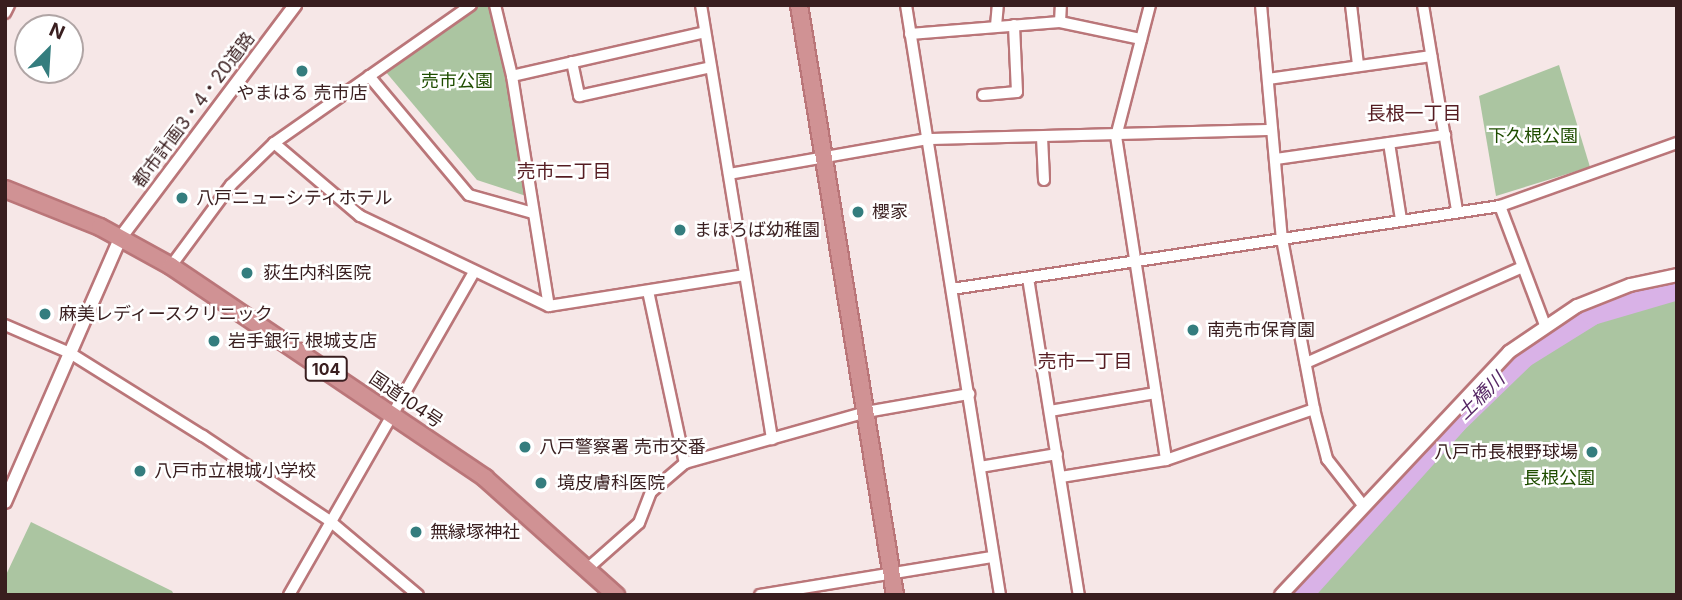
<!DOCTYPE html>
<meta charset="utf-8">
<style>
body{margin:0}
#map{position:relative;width:1682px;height:600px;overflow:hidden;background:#f6e7e7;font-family:Inter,"Noto Sans JP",sans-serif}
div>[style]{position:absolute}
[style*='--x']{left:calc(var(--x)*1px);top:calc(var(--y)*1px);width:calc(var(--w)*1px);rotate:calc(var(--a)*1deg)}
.green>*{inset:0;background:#abc5a1}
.river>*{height:23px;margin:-11.5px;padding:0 11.5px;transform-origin:11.5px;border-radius:11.5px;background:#d9b2e7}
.roads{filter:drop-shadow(2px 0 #ba7679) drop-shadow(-2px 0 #ba7679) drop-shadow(0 2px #ba7679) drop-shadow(0 -2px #ba7679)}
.minor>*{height:10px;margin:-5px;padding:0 5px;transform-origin:5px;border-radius:5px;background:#fff}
.tertiary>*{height:12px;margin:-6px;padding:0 6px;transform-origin:6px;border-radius:6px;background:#fff}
.trunk>*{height:16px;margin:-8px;padding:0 8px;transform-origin:8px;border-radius:8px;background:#d09294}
.dots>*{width:19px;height:19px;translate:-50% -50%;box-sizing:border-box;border:4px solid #fff;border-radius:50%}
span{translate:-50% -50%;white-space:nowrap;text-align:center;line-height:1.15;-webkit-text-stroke:5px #fff;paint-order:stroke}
.shield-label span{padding:2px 5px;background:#fff;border:2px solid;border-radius:5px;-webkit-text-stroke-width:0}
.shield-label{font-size:16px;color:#391e1f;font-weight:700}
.park-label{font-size:18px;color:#1f4d00}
.poi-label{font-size:18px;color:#391e1f}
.left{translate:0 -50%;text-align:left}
.right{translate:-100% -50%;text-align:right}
.street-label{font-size:18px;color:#391e1f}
.neighbourhood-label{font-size:19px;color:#551c22}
.water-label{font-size:19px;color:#572866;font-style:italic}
.frame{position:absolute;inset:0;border:7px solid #391e1f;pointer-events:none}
.north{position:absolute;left:14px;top:14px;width:70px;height:70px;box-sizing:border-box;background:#fff;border:2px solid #b0a5a5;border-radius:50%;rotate:24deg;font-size:19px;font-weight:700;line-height:28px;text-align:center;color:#391e1f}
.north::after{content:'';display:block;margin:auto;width:24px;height:32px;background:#347d7e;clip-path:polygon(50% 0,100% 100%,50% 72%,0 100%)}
</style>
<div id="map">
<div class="green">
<i style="clip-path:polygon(478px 5px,491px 5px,499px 34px,526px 196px,477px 180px,385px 71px)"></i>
<i style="clip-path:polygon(1559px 65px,1590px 167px,1496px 196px,1479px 96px)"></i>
<i style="clip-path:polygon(1677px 286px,1677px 595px,1293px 595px,1449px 421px,1507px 366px,1596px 308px)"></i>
<i style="clip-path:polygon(31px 522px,172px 591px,174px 595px,5px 595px,5px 577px)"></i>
</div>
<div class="river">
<i style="--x:1300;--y:595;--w:232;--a:-48.1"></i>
<i style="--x:1455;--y:422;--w:95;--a:-44.1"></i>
<i style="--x:1523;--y:356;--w:81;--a:-31.9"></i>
<i style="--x:1592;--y:313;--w:89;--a:-16.4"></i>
</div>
<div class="roads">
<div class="minor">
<i style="--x:471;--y:5;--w:241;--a:145"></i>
<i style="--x:274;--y:143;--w:113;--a:40.3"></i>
<i style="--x:360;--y:216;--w:209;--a:25.5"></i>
<i style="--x:549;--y:306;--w:198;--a:-9"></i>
<i style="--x:495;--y:5;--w:73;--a:76.5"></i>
<i style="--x:512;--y:76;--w:233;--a:80.9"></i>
<i style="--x:701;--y:5;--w:440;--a:80.7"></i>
<i style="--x:906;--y:5;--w:597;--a:80.95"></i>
<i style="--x:1150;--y:5;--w:135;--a:104.5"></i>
<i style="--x:1116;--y:136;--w:328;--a:81.2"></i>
<i style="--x:1261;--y:5;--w:235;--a:84.9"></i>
<i style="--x:1282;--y:239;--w:173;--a:79.3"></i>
<i style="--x:1314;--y:409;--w:52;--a:75.4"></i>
<i style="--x:1327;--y:459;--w:58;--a:52"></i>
<i style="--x:1351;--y:5;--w:60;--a:83.3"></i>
<i style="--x:1423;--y:5;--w:208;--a:80.6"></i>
<i style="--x:5;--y:13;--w:9;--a:-63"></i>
<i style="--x:1060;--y:22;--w:17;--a:-87"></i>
<i style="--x:996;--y:26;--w:21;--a:-85"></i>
<i style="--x:910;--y:34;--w:150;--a:-4.6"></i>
<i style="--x:1060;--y:22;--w:83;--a:11.9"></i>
<i style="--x:572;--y:62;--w:35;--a:78"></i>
<i style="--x:579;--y:96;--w:135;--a:-12.4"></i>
<i style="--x:369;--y:76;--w:155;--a:50"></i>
<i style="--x:469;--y:195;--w:66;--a:15.7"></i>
<i style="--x:512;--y:76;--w:198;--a:-12.8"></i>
<i style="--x:1268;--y:79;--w:165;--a:-8"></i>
<i style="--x:983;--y:95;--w:34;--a:-5"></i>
<i style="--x:1017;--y:92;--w:67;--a:-92.6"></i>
<i style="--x:1042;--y:137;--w:43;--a:87.3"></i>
<i style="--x:1389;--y:143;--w:78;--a:81.1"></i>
<i style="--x:1276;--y:159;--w:171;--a:-8.1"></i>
<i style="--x:729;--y:174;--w:201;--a:-10"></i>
<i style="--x:927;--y:139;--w:345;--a:-1.5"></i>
<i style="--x:1500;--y:206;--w:127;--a:69.3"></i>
<i style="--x:171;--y:266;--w:101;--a:-53.5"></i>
<i style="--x:231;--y:185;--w:60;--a:-44.3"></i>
<i style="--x:1028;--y:278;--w:321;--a:80.9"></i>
<i style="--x:952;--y:289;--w:554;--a:-8.61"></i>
<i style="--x:1500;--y:206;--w:188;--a:-19.6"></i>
<i style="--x:648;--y:291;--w:176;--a:77.9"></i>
<i style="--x:685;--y:463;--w:188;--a:-15.7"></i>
<i style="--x:866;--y:412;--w:105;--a:-9.9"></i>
<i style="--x:5;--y:325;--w:71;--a:23.3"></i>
<i style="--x:70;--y:353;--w:157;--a:32"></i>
<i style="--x:203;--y:436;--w:153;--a:33.8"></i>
<i style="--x:330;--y:521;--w:115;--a:40.1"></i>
<i style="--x:1306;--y:363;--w:234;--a:-23.9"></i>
<i style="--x:1050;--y:411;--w:107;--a:-9.7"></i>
<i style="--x:980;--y:467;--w:78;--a:-9.6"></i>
<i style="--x:1061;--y:477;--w:106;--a:-9.2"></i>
<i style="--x:1166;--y:460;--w:157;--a:-19"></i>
<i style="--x:587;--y:569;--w:69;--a:-41.5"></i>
<i style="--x:639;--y:523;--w:33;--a:-69"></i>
<i style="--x:651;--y:492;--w:45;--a:-40.5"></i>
<i style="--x:289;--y:595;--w:372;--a:-60.2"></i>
<i style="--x:760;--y:595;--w:236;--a:-9.3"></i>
</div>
<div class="tertiary">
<i style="--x:5;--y:502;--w:289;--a:-66.4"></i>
<i style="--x:121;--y:237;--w:290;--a:-53.1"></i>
<i style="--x:1281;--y:595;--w:333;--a:-46.8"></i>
<i style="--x:1509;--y:352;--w:82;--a:-34.1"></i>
<i style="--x:1577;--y:306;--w:57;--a:-21.6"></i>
<i style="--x:1630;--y:285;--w:48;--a:-12"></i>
</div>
<div class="trunk">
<i style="--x:799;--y:5;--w:598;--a:80.76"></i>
<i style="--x:5;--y:189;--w:102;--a:21.8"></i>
<i style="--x:100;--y:227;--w:81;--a:28.8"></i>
<i style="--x:171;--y:266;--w:379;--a:34"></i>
<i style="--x:485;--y:478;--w:176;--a:41.8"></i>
</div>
</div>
<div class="dots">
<i style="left:302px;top:71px;background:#347d7e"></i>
<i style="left:182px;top:198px;background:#347d7e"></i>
<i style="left:858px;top:212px;background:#347d7e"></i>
<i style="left:680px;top:230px;background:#347d7e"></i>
<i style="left:247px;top:273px;background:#347d7e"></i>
<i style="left:45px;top:314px;background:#347d7e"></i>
<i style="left:1193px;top:330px;background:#347d7e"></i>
<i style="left:214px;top:341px;background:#347d7e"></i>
<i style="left:525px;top:447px;background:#347d7e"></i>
<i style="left:1592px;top:452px;background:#347d7e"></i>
<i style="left:140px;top:471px;background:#347d7e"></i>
<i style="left:541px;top:483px;background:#347d7e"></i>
<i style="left:416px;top:532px;background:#347d7e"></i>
</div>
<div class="shield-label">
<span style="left:326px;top:369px">104</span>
</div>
<div class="park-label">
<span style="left:457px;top:81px">売市公園</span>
<span style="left:1533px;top:136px">下久根公園</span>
<span style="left:1559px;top:478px">長根公園</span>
</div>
<div class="poi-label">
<span style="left:302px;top:93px">やまはる 売市店</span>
<span class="left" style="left:196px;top:198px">八戸ニューシティホテル</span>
<span class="left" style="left:872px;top:212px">櫻家</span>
<span class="left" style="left:694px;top:230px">まほろば幼稚園</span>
<span class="left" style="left:263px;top:273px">荻生内科医院</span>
<span class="left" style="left:59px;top:314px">麻美レディースクリニック</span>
<span class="left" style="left:1207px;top:330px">南売市保育園</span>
<span class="left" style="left:228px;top:341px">岩手銀行 根城支店</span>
<span class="left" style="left:539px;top:447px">八戸警察署 売市交番</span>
<span class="right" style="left:1578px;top:452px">八戸市長根野球場</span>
<span class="left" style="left:154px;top:471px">八戸市立根城小学校</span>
<span class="left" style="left:557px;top:483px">境皮膚科医院</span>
<span class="left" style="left:430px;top:532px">無縁塚神社</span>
</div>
<div class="street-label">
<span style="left:194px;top:110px;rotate:-53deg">都市計画3・4・20道路</span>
<span style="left:406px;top:400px;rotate:34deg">国道104号</span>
</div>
<div class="neighbourhood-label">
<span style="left:1414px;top:114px">長根一丁目</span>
<span style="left:564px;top:172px">売市二丁目</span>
<span style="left:1085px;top:362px">売市一丁目</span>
</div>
<div class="water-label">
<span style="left:1481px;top:396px;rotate:-44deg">土橋川</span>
</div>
<div class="frame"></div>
<div class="north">N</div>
</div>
